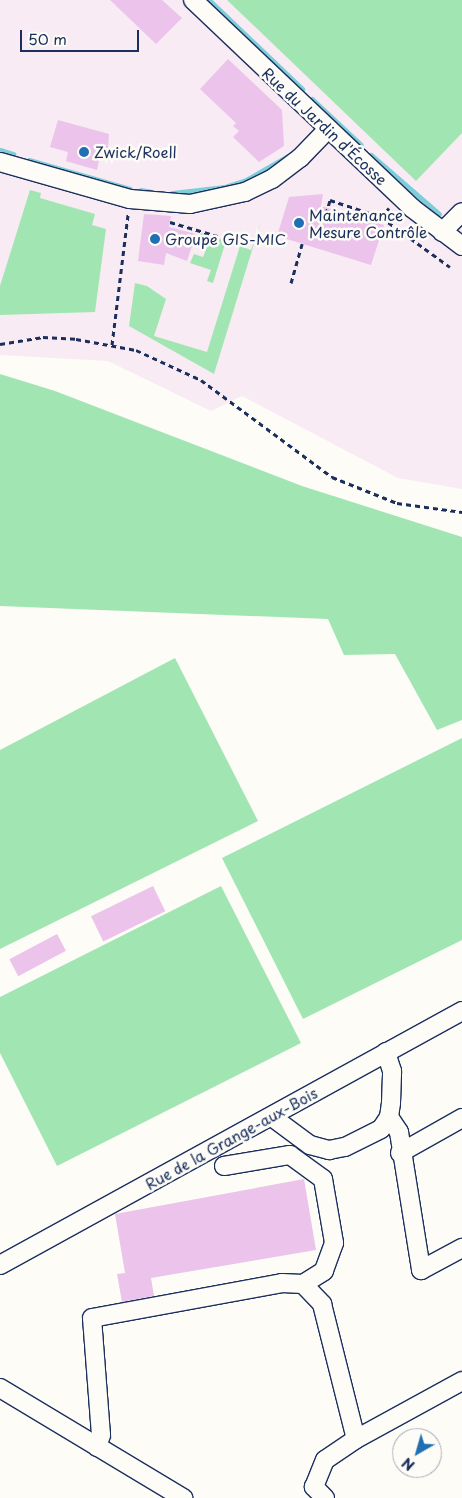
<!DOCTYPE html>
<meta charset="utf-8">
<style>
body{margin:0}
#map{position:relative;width:462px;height:1498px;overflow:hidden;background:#fdfcf7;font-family:"Playpen Sans",sans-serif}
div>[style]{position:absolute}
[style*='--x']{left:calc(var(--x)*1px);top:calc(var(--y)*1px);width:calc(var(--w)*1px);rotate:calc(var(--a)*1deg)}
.built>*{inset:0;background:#f8ebf3}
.green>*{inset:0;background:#a1e6b2}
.stream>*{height:5px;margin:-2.5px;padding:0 2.5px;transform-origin:2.5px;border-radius:2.5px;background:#7eced9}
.building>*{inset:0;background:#ebc3eb;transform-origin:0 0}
.path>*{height:3px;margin-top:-1.5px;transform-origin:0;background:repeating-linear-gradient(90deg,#1b2f5e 0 5px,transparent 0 9px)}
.roads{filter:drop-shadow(1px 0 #1b2f5e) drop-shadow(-1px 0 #1b2f5e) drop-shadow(0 1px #1b2f5e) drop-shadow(0 -1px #1b2f5e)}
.minor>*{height:18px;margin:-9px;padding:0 9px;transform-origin:9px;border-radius:9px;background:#fdfcf7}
.dots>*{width:14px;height:14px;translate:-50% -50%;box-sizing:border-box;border:2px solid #fdfcf7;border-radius:50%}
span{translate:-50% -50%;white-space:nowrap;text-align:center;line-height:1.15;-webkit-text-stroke:5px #fdfcf7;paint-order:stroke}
.street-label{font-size:15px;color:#1b2f5e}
.poi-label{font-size:15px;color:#1b2f5e}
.left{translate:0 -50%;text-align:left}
.north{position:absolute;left:392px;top:1428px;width:50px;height:50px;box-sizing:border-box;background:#fdfcf7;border:1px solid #a3aaba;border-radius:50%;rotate:218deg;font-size:14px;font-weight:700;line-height:20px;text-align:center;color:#1b2f5e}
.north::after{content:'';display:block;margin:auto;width:18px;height:22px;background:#1f6fb2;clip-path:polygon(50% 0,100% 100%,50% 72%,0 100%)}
.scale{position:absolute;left:20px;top:30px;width:119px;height:22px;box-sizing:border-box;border:2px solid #1b2f5e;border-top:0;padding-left:6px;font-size:15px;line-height:18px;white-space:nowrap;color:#1b2f5e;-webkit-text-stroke:4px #fdfcf7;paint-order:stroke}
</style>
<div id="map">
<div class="built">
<i style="clip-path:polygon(0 0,462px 0,462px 489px,398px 478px,242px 396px,211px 411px,108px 361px,0 355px)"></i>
</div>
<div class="green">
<i style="clip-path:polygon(227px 0,462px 0,462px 133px,416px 181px)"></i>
<i style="clip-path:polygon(30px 190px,41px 193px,40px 198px,95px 214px,92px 225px,106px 229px,95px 312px,0 315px,0 286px)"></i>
<i style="clip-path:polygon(261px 221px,214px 374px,129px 326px,135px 283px,147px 286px,166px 299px,154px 336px,207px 352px,240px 246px,251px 250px)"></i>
<i style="clip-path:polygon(201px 233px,226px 241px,213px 283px,207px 281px,211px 270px,190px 263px,194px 254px,203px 257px,207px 247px,198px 244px)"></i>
<i style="clip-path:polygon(0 374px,55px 391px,302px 486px,462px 537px,462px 720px,437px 730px,395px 654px,344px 655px,328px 619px,0 606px)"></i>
<i style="clip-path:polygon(175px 658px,258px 821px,0 949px,0 750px)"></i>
<i style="clip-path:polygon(462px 738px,462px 940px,303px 1019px,222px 858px)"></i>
<i style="clip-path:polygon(221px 886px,301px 1043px,57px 1166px,0 1053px,0 997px)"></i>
</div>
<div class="stream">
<i style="--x:209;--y:0;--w:129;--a:43.7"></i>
<i style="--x:312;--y:99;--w:67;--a:43.2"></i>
<i style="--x:0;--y:150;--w:14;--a:17"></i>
<i style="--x:371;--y:155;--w:90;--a:40.9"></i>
<i style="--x:29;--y:160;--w:105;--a:16"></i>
<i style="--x:141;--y:190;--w:11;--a:10"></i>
<i style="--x:172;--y:193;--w:53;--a:-6.5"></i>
<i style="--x:225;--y:187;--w:22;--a:-18"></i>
<i style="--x:246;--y:180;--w:48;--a:-29.7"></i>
</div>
<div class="building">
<i style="clip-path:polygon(110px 0,162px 0,182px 18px,156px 44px)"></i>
<i style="clip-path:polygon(228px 59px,282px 110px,284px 146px,259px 162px,233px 137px,239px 131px,233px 126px,236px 123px,200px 89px)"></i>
<i style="clip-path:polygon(58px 120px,109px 134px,107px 160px,99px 160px,97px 170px,66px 161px,68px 152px,50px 147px)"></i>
<i style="clip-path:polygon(323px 194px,321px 206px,384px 225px,371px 265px,277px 236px,289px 197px)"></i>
<i style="clip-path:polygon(144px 214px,171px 216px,169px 227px,196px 234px,187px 261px,166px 253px,164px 265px,138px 261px)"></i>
<i style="left:153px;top:886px;width:28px;height:69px;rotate:64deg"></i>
<i style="left:57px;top:934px;width:19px;height:54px;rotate:62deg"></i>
<i style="clip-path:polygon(304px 1179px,316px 1250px,151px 1278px,154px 1296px,122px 1302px,117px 1274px,125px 1273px,115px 1214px)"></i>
</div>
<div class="path">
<i style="--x:319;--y:212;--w:7;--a:16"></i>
<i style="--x:326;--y:214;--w:15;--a:-74"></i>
<i style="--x:330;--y:200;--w:54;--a:18.4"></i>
<i style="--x:381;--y:217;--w:85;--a:35.9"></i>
<i style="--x:381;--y:217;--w:12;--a:-48"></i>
<i style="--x:170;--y:222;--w:67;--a:16.5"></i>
<i style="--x:291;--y:283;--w:41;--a:-74.2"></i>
<i style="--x:0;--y:344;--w:44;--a:-9.2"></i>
<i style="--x:43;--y:337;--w:33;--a:3"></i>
<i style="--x:76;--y:339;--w:61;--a:10.4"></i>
<i style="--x:136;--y:350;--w:72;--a:24.8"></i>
<i style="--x:201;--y:380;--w:163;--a:36.5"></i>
<i style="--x:332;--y:477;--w:70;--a:21.8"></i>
<i style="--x:397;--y:503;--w:66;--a:7.9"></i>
<i style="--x:112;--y:345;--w:132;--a:-83"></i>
</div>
<div class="roads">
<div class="minor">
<i style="--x:193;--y:0;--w:302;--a:43.5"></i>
<i style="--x:412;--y:208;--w:63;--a:37.2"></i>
<i style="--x:0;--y:162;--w:135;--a:15.9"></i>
<i style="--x:130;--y:199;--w:60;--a:4.8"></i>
<i style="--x:190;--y:204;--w:56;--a:-12.3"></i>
<i style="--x:245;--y:192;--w:30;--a:-26"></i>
<i style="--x:272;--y:179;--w:35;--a:-37"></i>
<i style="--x:300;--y:158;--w:40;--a:-46"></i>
<i style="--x:442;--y:232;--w:28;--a:-45"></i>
<i style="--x:272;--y:1117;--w:47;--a:36.4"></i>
<i style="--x:310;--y:1145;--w:20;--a:15"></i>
<i style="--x:329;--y:1150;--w:16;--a:-11"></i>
<i style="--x:345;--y:1147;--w:40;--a:-26.6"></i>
<i style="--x:381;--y:1129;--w:14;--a:-56"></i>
<i style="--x:389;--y:1117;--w:14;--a:-82"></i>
<i style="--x:391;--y:1103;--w:32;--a:-88"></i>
<i style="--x:392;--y:1071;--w:20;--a:-108"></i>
<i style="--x:389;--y:1117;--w:18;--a:56"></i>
<i style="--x:399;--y:1132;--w:140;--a:80.9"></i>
<i style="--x:421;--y:1270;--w:47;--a:-28.2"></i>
<i style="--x:400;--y:1153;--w:71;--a:-29.4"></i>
<i style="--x:224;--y:1166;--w:67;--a:-9.5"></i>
<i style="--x:290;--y:1155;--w:41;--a:36"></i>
<i style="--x:323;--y:1179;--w:65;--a:80.2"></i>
<i style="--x:334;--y:1243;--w:30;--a:110"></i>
<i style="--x:324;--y:1271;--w:25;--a:148"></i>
<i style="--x:0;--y:1265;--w:527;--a:-28.8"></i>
<i style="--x:0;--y:1388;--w:214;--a:31"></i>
<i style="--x:97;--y:1447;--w:13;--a:-72"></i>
<i style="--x:101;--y:1435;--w:117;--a:-94.4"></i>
<i style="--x:92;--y:1318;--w:193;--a:-10.4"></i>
<i style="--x:282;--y:1283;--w:21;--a:3"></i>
<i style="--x:303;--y:1284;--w:28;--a:46"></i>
<i style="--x:322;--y:1304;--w:139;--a:75.9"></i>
<i style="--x:325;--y:1498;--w:16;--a:-135"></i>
<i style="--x:314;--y:1487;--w:29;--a:-68"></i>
<i style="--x:325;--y:1460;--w:37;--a:-34"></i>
<i style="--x:356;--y:1439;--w:121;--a:-28.7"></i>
</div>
</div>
<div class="dots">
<i style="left:84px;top:152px;background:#1f6fb2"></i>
<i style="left:299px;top:223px;background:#1f6fb2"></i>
<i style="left:155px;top:239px;background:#1f6fb2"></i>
</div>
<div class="street-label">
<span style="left:325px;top:126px;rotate:43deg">Rue du Jardin d'Écosse</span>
<span style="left:231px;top:1138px;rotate:-29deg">Rue de la Grange-aux-Bois</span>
</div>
<div class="poi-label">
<span class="left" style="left:94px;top:152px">Zwick/Roell</span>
<span class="left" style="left:309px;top:223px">Maintenance<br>Mesure Contrôle</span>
<span class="left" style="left:165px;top:239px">Groupe GIS-MIC</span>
</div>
<div class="north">N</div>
<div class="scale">50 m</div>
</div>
